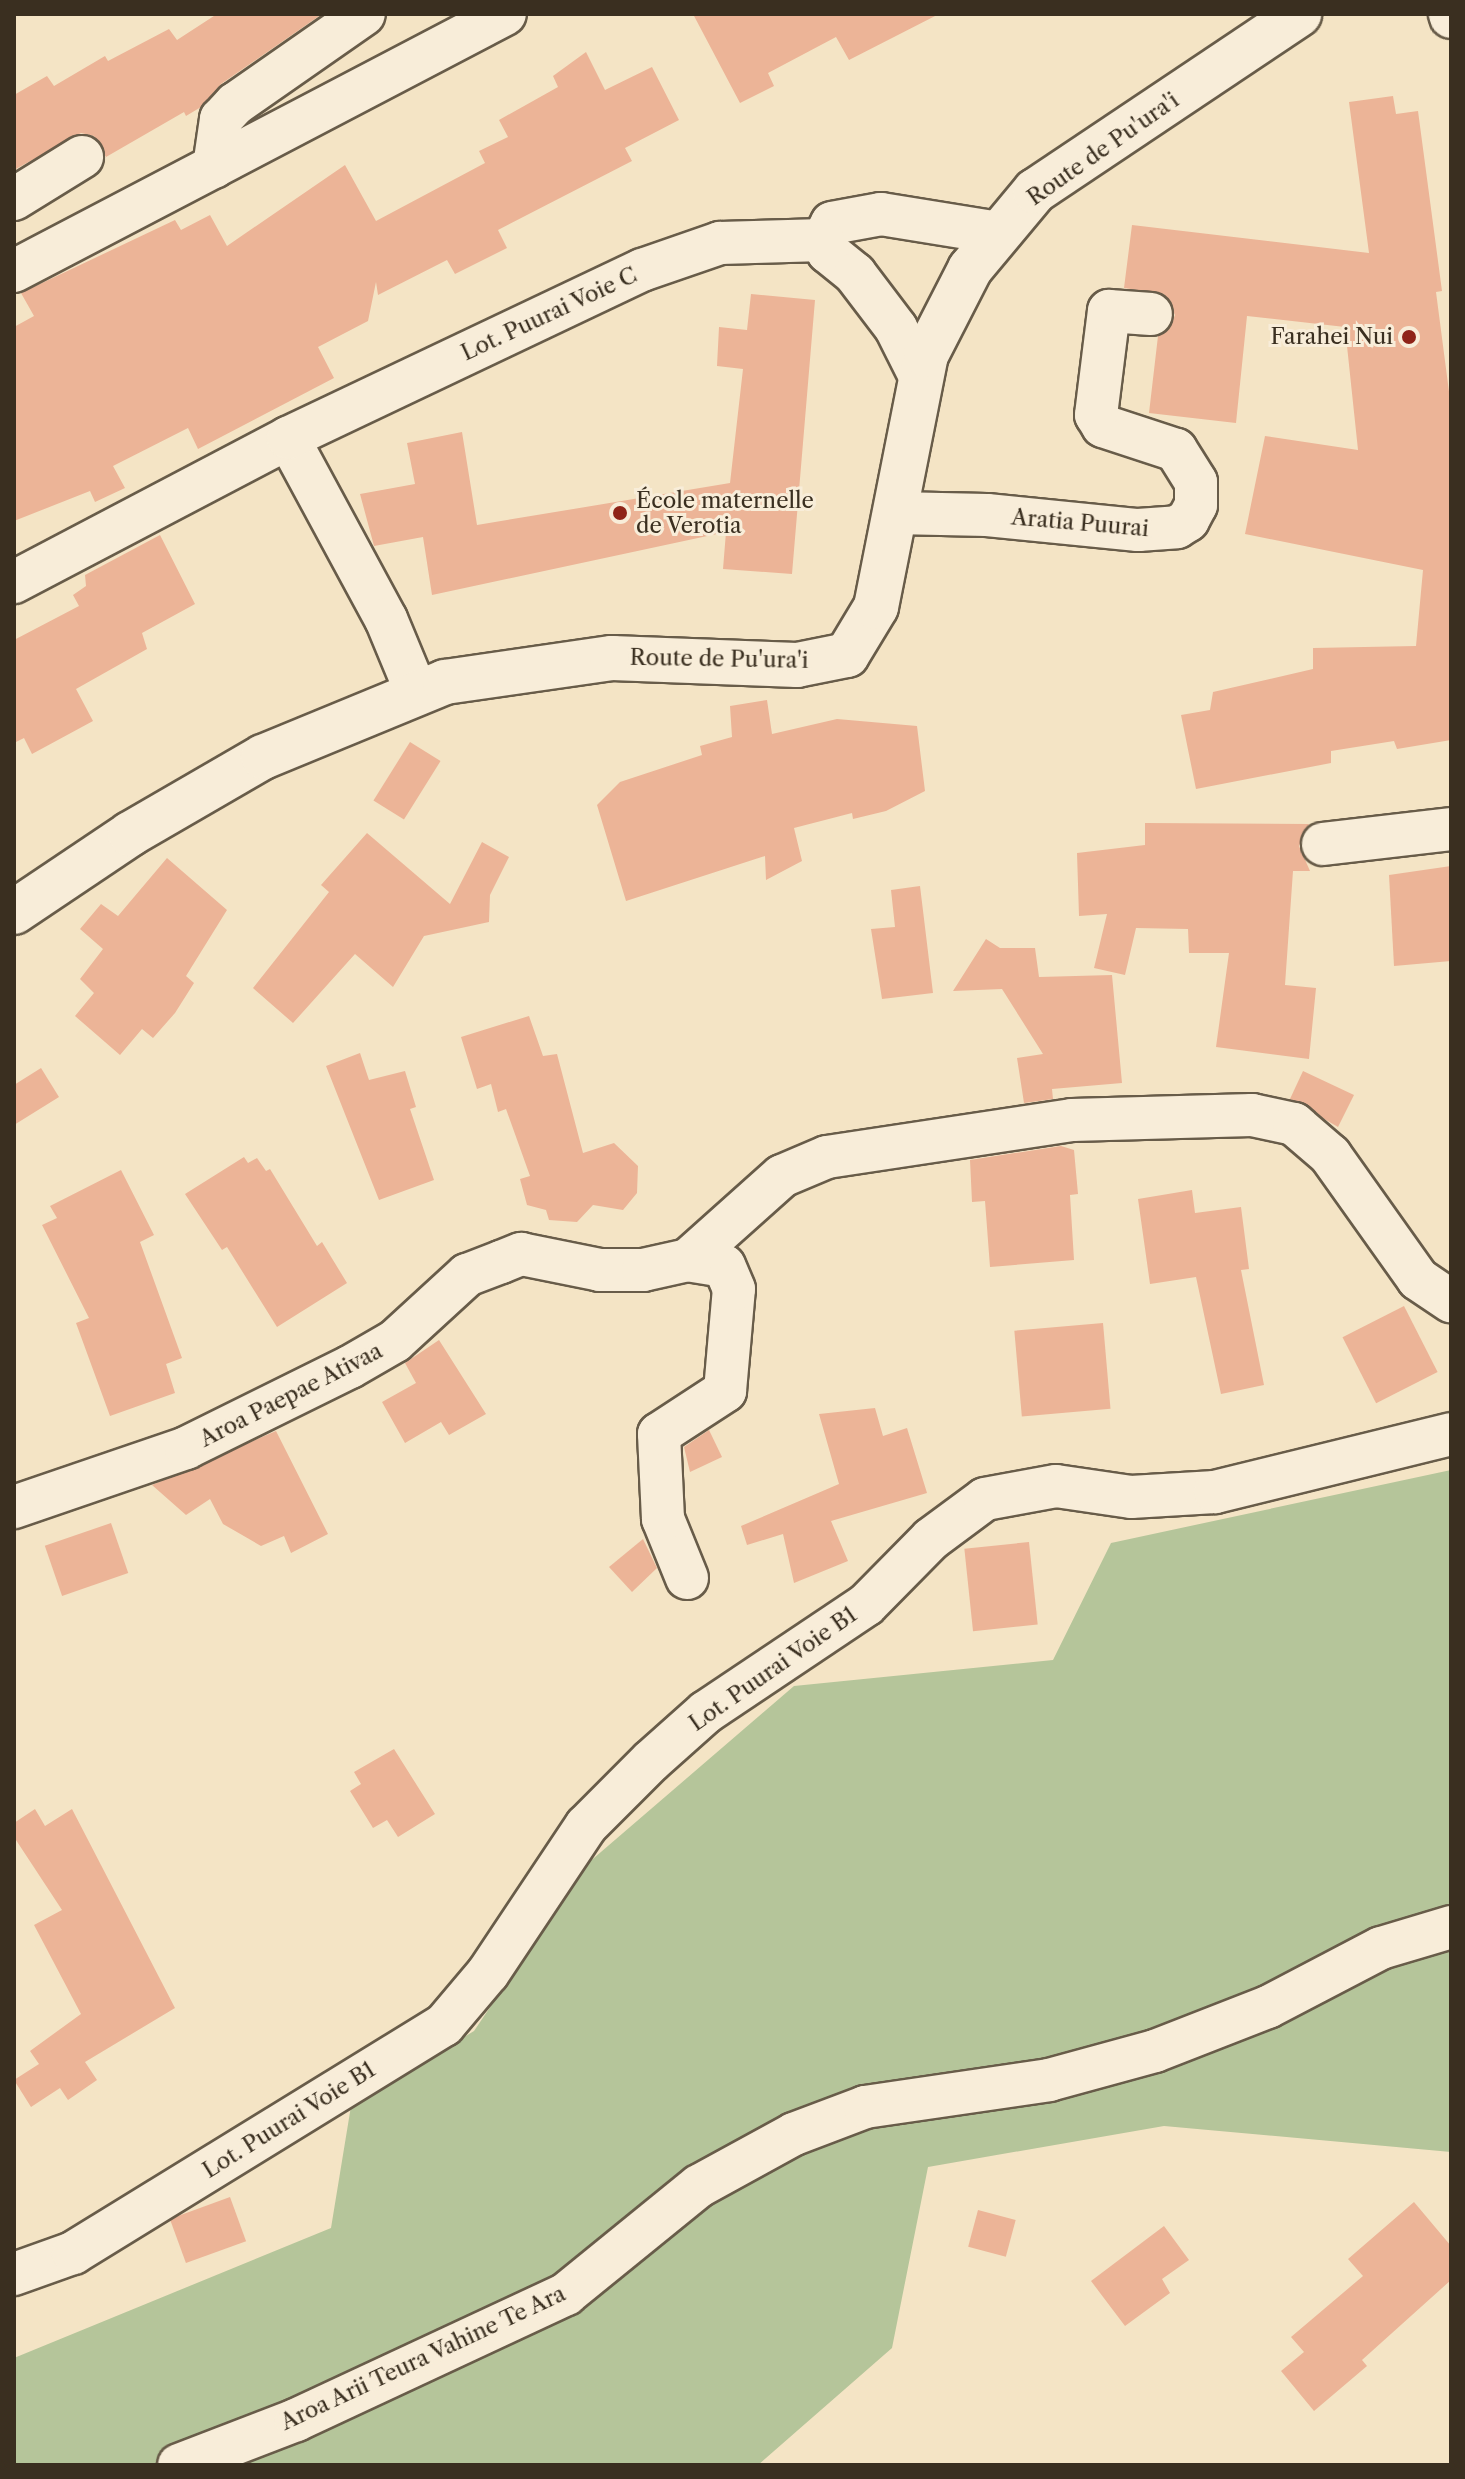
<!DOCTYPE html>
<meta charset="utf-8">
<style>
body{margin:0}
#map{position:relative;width:1465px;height:2479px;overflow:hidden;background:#f4e4c5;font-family:"Libre Caslon Text",serif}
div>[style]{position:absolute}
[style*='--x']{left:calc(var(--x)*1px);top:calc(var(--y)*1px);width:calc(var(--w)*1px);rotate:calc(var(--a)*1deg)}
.green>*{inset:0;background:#b5c59a}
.building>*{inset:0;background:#ecb497;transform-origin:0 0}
.roads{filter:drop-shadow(2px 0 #685c49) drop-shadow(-2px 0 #685c49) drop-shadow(0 2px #685c49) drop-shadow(0 -2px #685c49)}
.street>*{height:42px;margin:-21px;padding:0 21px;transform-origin:21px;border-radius:21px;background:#f8edd9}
.secondary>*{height:44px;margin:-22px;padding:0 22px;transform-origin:22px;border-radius:22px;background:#f8edd9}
.dots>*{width:22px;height:22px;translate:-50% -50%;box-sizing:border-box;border:4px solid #f8edd9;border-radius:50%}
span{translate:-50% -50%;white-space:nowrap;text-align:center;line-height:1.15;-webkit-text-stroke:6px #f8edd9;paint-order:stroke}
.street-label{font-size:22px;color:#3a2f20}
.poi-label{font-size:22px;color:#3a2f20}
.right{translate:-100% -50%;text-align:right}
.left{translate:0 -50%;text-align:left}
.frame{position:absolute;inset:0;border:16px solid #3a2f20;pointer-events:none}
</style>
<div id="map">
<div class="green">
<i style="clip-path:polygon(1451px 1470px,1451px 2152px,1164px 2126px,928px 2167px,892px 2348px,758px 2465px,14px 2465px,14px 2358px,331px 2228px,351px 2106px,474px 2031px,587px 1864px,794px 1686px,1053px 1660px,1111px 1543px)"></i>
</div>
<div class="building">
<i style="clip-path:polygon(217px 14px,322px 14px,221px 84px,201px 107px,186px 116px,184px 112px,106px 157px,94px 136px,81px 133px,14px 170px,14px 95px,47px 76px,54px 86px,105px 56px,108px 61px,169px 29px,177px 40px)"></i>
<i style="clip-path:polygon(693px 14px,939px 14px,849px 60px,836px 37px,768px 73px,774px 86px,740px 103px)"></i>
<i style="clip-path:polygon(586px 52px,605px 90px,652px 67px,679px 120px,625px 148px,632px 161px,498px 230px,507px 248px,455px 274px,447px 260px,378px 295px,376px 282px,368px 321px,318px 347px,334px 378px,198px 449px,188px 428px,113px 466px,125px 488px,95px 502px,90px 491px,14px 521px,14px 327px,34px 316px,21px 293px,175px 220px,181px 230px,210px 215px,227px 246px,345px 165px,376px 221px,485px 163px,479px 151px,508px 137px,499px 120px,558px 87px,553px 76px)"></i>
<i style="clip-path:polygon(1393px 96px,1396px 114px,1418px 111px,1442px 291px,1436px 292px,1451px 407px,1451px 740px,1397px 749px,1394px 741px,1331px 751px,1331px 763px,1196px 789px,1181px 715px,1210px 710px,1213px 692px,1313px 669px,1313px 648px,1416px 646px,1423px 570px,1245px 534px,1265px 436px,1358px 450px,1345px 327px,1247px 316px,1236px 423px,1149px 413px,1158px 336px,1170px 328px,1175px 315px,1164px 294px,1124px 288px,1132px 225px,1369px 253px,1349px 102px)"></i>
<i style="clip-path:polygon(751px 294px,815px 300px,792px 574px,723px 569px,726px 532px,432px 595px,423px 537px,374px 546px,360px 494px,415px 484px,407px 443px,462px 432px,477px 525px,730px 483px,743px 369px,717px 366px,719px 327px,747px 330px)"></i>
<i style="clip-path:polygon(160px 535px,195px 604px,142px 633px,147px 649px,76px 689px,93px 721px,32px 754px,24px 738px,14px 743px,14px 640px,79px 606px,73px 595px,86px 586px,85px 575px)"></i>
<i style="clip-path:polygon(767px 700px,772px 734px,837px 719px,917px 726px,925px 791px,886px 811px,853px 819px,852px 813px,794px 828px,802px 861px,766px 880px,765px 856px,626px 901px,597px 805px,620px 782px,702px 755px,700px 746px,732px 737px,730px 706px)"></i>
<i style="left:410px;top:742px;width:36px;height:69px;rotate:32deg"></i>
<i style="clip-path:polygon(1145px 823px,1309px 824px,1299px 846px,1310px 871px,1293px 871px,1285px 985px,1316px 988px,1309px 1059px,1216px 1047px,1229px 953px,1189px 953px,1188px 929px,1136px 928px,1125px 975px,1094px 968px,1107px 914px,1079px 916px,1077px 853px,1145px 845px)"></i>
<i style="clip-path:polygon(367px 833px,450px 904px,482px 842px,509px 857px,490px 895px,489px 922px,424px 936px,393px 987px,355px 954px,293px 1023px,253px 988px,329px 892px,321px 885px)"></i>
<i style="clip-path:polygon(167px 858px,227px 910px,186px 976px,194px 983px,175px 1013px,153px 1038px,142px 1029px,120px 1055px,75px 1016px,94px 993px,80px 979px,103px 949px,80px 929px,101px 904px,118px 916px)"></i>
<i style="clip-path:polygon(1451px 866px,1451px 961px,1394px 966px,1389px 875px)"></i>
<i style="clip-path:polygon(920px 886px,933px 993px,882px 999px,871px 929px,895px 927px,891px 890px)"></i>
<i style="clip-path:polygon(986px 939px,1000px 948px,1035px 948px,1039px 977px,1112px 975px,1122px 1083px,1052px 1089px,1053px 1099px,1024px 1103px,1017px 1058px,1043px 1054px,1002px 989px,953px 991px)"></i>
<i style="clip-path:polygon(529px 1016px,543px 1056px,557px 1054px,583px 1153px,614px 1143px,638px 1166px,637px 1193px,623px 1210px,593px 1205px,577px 1222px,549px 1220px,546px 1210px,527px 1205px,520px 1179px,530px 1176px,506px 1109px,498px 1112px,491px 1084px,477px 1089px,461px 1037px)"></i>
<i style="clip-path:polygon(360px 1053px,369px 1080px,405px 1071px,416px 1107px,410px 1109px,434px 1180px,379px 1200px,326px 1066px)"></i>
<i style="clip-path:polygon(41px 1068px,59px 1097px,14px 1125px,14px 1085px)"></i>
<i style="clip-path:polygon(1303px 1071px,1354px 1095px,1338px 1127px,1290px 1099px)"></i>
<i style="clip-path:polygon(1061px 1146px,1074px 1150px,1078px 1194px,1070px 1195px,1074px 1260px,990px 1267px,985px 1201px,972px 1202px,970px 1160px)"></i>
<i style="clip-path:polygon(244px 1157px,248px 1163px,257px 1158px,266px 1171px,270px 1169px,317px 1246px,322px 1242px,347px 1283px,277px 1327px,227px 1247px,222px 1250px,185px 1194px)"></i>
<i style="clip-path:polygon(121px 1170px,154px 1235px,140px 1242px,182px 1358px,166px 1364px,175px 1393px,110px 1416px,76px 1323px,89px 1318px,42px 1225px,57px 1218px,50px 1206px)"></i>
<i style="clip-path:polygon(1192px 1190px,1195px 1213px,1241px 1207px,1249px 1269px,1241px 1270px,1264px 1385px,1221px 1394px,1196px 1277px,1150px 1284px,1138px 1199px)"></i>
<i style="left:1404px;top:1306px;width:74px;height:69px;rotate:63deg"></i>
<i style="left:1103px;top:1323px;width:86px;height:89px;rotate:85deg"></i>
<i style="clip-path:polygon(439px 1340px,486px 1414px,449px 1435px,441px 1422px,405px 1443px,382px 1402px,416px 1383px,405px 1363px)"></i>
<i style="clip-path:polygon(875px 1408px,883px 1436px,907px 1428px,927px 1493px,831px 1521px,848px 1561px,794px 1583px,783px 1534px,747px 1545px,741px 1526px,839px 1484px,819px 1414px)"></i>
<i style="clip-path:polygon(709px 1430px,722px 1457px,690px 1472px,684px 1447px)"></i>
<i style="clip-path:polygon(276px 1431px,328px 1534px,291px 1553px,284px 1536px,261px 1546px,223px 1524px,210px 1499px,186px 1515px,152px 1485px)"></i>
<i style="left:111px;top:1523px;width:53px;height:70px;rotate:71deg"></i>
<i style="clip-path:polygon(643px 1539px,657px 1568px,632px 1592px,609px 1567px)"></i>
<i style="left:1029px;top:1542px;width:83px;height:65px;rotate:84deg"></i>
<i style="clip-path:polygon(394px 1749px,435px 1814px,398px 1837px,387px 1820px,373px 1828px,350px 1791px,361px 1784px,354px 1772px)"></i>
<i style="clip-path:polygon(35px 1809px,45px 1826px,72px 1809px,175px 2008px,85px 2062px,97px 2080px,68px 2100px,60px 2088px,31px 2107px,14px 2080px,39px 2064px,30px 2051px,81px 2014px,34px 1925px,62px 1910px,14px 1837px,14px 1823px)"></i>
<i style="left:230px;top:2197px;width:47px;height:64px;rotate:70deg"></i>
<i style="clip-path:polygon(1414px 2202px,1451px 2246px,1451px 2280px,1362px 2360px,1367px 2366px,1314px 2411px,1281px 2371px,1304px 2352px,1291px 2337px,1363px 2276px,1348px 2259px)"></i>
<i style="left:978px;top:2210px;width:39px;height:38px;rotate:15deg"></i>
<i style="clip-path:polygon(1164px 2226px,1189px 2260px,1162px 2279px,1170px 2293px,1125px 2326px,1091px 2281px)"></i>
</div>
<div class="roads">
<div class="street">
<i style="--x:1450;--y:14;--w:3;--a:72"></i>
<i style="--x:214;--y:167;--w:49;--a:-81.7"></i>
<i style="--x:221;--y:119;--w:21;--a:-47"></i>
<i style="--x:235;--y:104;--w:157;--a:-34.9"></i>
<i style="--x:14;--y:199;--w:80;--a:-31.7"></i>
<i style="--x:823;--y:240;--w:19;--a:-62"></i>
<i style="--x:832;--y:223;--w:50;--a:-10.4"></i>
<i style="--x:881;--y:214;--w:119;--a:9.2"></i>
<i style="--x:823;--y:240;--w:13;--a:67"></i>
<i style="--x:828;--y:252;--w:35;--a:39"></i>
<i style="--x:855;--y:274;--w:68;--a:52.8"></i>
<i style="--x:896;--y:328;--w:56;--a:63.4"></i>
<i style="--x:14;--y:271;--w:554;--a:-27.63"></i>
<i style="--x:288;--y:438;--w:206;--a:61.6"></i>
<i style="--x:386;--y:619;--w:81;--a:67.5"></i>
<i style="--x:895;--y:513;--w:92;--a:1.2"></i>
<i style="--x:987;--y:515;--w:152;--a:5.7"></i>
<i style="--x:1138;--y:530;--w:39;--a:-4"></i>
<i style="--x:1177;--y:527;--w:13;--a:-32"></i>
<i style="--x:1188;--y:520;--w:17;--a:-62"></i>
<i style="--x:1196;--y:505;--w:23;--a:-90"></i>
<i style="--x:1196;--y:482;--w:38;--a:-122"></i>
<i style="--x:1176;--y:450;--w:77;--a:-161.8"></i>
<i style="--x:1103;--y:426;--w:13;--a:-122"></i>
<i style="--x:1096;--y:415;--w:105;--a:-82.9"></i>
<i style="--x:1109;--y:311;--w:42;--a:4.1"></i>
<i style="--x:14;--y:582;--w:310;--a:-27.7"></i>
<i style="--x:288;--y:438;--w:392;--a:-25.4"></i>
<i style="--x:642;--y:270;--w:83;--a:-19.1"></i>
<i style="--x:720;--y:243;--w:103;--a:-1.7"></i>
<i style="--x:1323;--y:844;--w:129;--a:-6.7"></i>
<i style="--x:14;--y:1507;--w:182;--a:-18.9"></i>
<i style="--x:186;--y:1448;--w:183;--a:-26.3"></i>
<i style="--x:350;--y:1367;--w:52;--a:-30"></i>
<i style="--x:395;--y:1341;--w:98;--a:-42.5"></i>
<i style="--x:467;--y:1275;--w:36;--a:-21"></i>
<i style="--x:501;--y:1262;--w:22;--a:-22"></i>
<i style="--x:521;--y:1254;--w:81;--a:11.4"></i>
<i style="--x:600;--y:1270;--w:43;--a:0"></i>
<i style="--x:643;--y:1270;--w:46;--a:-12.5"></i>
<i style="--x:687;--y:1578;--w:64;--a:-112.1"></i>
<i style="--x:663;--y:1519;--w:85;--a:-92.7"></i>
<i style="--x:659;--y:1434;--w:79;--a:-33.1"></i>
<i style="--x:725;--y:1391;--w:102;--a:-85"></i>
<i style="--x:734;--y:1289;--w:25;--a:-113"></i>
<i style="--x:724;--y:1266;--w:36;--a:-171"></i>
<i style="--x:688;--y:1260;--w:126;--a:-41.8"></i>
<i style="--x:782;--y:1176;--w:49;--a:-22.9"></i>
<i style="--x:827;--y:1157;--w:248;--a:-8.6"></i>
<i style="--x:1072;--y:1120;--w:180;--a:-1.6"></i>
<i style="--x:1252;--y:1115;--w:43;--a:12.1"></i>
<i style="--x:1294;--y:1124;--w:48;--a:40.7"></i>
<i style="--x:1330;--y:1155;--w:152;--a:54.6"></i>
<i style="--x:1418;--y:1279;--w:40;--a:34"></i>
<i style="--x:14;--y:2274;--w:63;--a:-19.6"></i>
<i style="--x:73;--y:2253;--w:435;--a:-31.6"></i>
<i style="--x:444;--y:2025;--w:68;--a:-49.8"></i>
<i style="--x:488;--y:1973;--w:177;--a:-56.3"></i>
<i style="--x:586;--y:1826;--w:92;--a:-45"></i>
<i style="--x:651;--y:1761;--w:74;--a:-41.7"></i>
<i style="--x:706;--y:1712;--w:192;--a:-33.8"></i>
<i style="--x:866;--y:1605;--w:93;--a:-45.4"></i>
<i style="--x:931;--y:1539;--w:67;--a:-36.5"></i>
<i style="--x:985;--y:1499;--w:72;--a:-10.4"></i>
<i style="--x:1056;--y:1486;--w:76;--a:8.3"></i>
<i style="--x:1131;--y:1497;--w:84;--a:-3.4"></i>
<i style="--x:1215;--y:1492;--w:243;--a:-13.8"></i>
<i style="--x:179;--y:2465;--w:125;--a:-21"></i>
<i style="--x:296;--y:2420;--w:298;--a:-25"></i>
<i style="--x:566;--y:2294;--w:171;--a:-39.1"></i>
<i style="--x:699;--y:2186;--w:108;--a:-28.7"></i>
<i style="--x:794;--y:2134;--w:76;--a:-20.8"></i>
<i style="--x:865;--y:2107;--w:186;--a:-8.3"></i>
<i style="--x:1049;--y:2080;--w:110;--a:-15.3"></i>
<i style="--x:1155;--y:2051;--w:121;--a:-21.3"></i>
<i style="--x:1268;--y:2007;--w:127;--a:-27.6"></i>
<i style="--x:1381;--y:1948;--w:73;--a:-16.7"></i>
</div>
<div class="secondary">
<i style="--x:14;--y:912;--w:140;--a:-33.9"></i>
<i style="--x:130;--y:834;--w:154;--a:-30.1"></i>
<i style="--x:263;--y:757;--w:197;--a:-22.4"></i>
<i style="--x:445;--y:682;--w:169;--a:-8.2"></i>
<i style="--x:612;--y:658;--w:185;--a:2.2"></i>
<i style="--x:797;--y:665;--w:51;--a:-11.3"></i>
<i style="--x:847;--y:655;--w:56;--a:-58.9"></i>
<i style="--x:876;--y:607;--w:257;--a:-78.8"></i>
<i style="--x:926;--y:355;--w:97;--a:-62.9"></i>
<i style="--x:970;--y:269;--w:102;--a:-50.2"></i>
<i style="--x:1035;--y:191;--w:318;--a:-33.8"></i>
</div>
</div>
<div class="dots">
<i style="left:1409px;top:337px;background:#8f2418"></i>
<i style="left:620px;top:513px;background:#8f2418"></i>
</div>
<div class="street-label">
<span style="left:1103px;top:149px;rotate:-35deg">Route de Pu'ura'i</span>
<span style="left:549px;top:314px;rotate:-25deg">Lot. Puurai Voie C</span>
<span style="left:1080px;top:523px;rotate:5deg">Aratia Puurai</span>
<span style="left:719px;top:659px;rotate:1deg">Route de Pu'ura'i</span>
<span style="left:291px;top:1395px;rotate:-27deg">Aroa Paepae Ativaa</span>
<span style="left:773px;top:1669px;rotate:-35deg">Lot. Puurai Voie B1</span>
<span style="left:289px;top:2120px;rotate:-32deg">Lot. Puurai Voie B1</span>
<span style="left:423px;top:2358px;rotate:-25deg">Aroa Arii Teura Vahine Te Ara</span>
</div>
<div class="poi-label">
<span class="right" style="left:1393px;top:337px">Farahei Nui</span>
<span class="left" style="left:636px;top:513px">École maternelle<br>de Verotia</span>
</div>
<div class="frame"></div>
</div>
